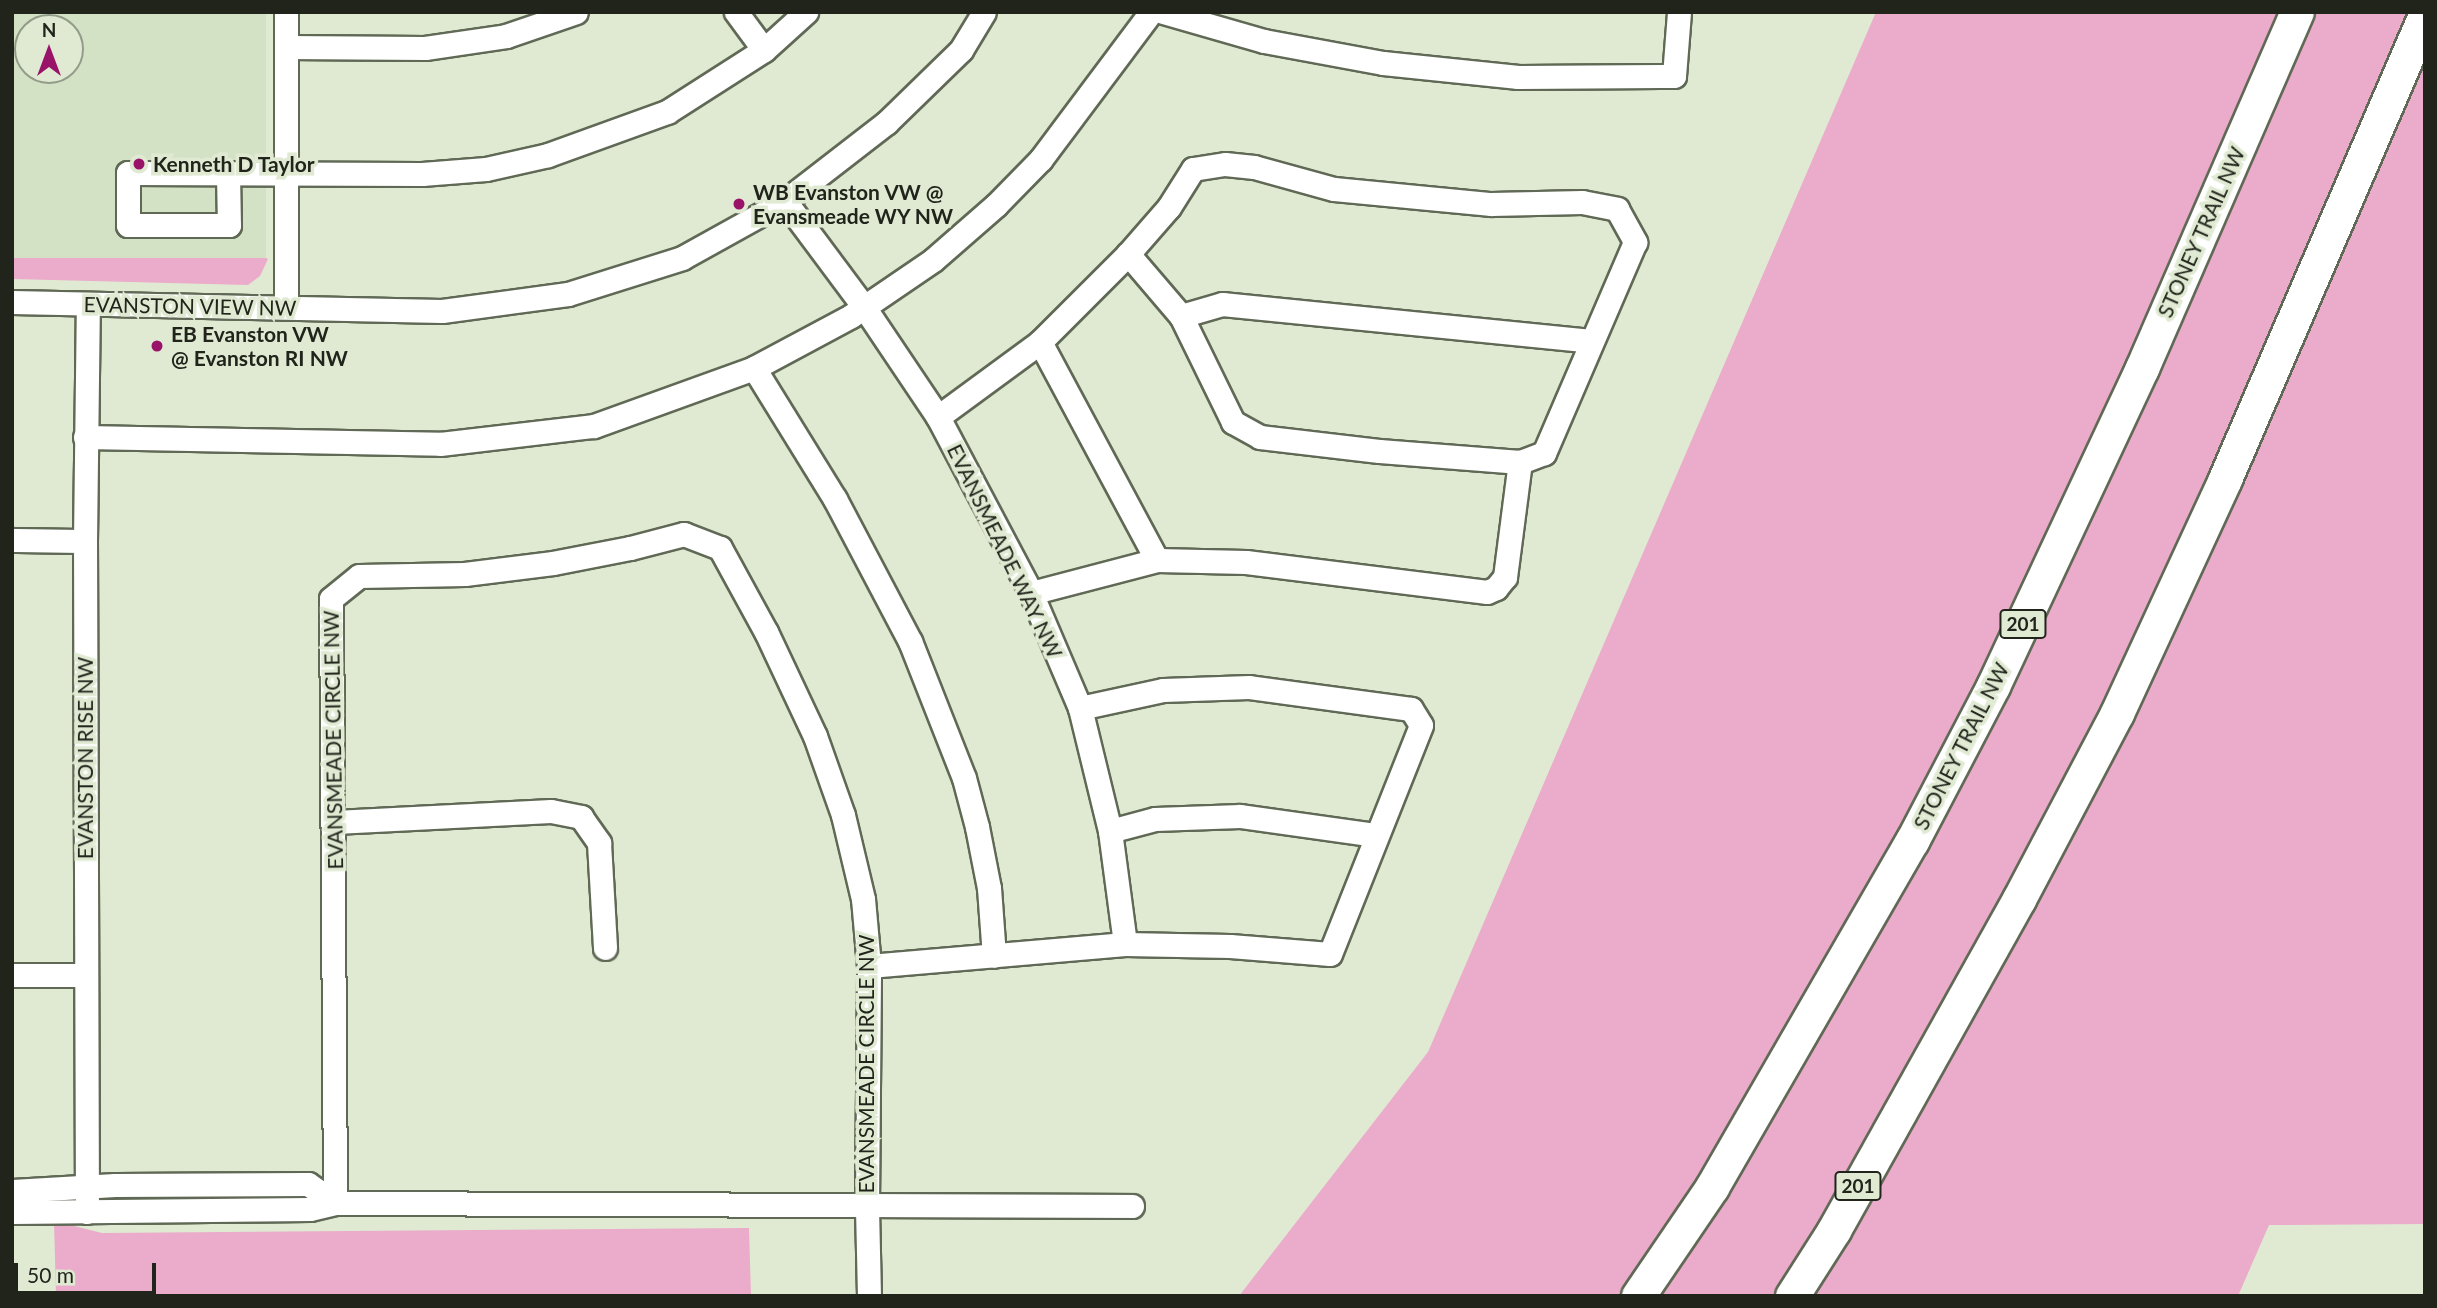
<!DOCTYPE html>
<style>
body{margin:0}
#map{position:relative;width:2437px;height:1308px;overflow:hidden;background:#e0ead3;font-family:Lato,sans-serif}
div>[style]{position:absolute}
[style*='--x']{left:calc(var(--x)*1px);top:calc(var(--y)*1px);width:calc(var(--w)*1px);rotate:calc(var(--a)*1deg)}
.built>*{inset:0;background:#d3e1c4}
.green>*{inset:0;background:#ebabca}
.roads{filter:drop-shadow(2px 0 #606955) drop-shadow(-2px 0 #606955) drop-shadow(0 2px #606955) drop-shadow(0 -2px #606955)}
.minor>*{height:23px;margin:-11.5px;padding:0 11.5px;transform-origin:11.5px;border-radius:11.5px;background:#fff}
.highway>*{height:33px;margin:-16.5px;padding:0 16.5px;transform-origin:16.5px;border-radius:16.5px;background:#fff}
.dots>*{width:19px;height:19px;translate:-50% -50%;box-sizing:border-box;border:4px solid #e0ead3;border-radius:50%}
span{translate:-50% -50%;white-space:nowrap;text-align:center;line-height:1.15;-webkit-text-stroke:7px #e0ead3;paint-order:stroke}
.shield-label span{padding:2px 5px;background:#e0ead3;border:2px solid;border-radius:5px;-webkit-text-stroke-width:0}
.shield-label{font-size:19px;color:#20241b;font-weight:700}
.poi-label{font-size:21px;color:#20241b;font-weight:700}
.left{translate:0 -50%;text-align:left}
.street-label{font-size:21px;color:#20241b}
.frame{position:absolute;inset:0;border:14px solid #20241b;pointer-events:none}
.north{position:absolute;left:14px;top:14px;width:70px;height:70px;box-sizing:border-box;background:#e0ead3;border:2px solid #939b89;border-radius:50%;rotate:0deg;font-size:19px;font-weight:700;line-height:28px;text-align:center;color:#20241b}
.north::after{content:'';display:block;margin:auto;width:24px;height:32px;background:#991468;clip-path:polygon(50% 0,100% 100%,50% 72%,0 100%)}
.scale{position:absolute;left:14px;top:1263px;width:142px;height:32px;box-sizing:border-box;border:4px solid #20241b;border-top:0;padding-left:9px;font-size:21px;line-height:24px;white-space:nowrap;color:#20241b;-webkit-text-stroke:5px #e0ead3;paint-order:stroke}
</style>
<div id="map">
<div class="built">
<i style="clip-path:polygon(evenodd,12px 12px,266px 12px,266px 258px,12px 258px,12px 12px,28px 28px,70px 28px,70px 70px,28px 70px,28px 28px)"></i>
</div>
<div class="green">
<i style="clip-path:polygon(1876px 12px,2425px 12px,2425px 1224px,2269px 1225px,2238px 1296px,1239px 1296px,1428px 1052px)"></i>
<i style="clip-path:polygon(12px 258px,266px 258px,268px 259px,260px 276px,248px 285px,12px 279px)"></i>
<i style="clip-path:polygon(54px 1221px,102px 1233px,749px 1228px,751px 1296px,56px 1296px)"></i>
</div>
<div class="roads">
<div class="minor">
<i style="--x:736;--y:12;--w:47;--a:53.6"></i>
<i style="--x:1163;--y:12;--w:105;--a:16"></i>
<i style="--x:1264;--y:41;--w:121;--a:10.5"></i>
<i style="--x:1383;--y:63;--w:136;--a:5.9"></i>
<i style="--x:1518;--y:77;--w:156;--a:-0.4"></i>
<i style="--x:1674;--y:76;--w:64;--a:-85.5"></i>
<i style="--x:286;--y:47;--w:139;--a:0.4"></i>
<i style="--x:425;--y:48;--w:82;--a:-8.4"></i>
<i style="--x:506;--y:36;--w:74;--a:-18.9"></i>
<i style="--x:228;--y:174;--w:51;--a:88.9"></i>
<i style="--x:229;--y:225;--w:101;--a:180"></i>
<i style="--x:128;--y:225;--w:52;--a:-90"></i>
<i style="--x:128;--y:173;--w:294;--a:0.2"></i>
<i style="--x:422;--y:174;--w:64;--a:-4.5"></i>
<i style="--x:486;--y:169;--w:64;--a:-12.7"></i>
<i style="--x:548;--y:155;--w:127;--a:-19.9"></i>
<i style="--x:667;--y:112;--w:115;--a:-32.6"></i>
<i style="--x:764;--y:50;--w:57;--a:-42.1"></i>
<i style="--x:785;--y:201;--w:132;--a:53.3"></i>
<i style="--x:864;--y:307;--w:133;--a:56.1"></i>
<i style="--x:938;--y:417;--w:199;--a:62.1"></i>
<i style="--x:1031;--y:593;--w:125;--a:66.9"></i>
<i style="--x:1080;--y:708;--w:127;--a:76.3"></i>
<i style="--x:1110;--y:831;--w:114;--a:82.4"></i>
<i style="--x:12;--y:302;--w:430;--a:1.2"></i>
<i style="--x:442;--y:311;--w:127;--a:-7.7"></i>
<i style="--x:568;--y:294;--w:120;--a:-17.5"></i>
<i style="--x:682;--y:258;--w:118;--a:-29"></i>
<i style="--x:785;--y:201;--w:128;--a:-37.7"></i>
<i style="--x:886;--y:123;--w:105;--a:-44.2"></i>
<i style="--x:961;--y:50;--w:44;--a:-58.8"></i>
<i style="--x:286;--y:307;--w:295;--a:-90"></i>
<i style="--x:1181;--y:316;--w:43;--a:-16.3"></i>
<i style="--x:1222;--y:304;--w:371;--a:5.7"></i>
<i style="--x:1040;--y:342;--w:247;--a:61.8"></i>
<i style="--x:754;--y:368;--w:154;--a:58.3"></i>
<i style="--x:835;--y:499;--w:161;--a:62.2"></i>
<i style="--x:910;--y:641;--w:147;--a:68.5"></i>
<i style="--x:964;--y:778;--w:51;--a:75.1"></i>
<i style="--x:977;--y:827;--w:62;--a:78.9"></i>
<i style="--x:989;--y:888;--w:68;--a:85.8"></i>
<i style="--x:938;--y:417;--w:127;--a:-36.3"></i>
<i style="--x:1040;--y:342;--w:124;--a:-45"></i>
<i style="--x:1128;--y:254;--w:62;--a:-48.9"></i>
<i style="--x:1169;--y:207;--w:45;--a:-57.7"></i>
<i style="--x:1193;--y:169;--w:32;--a:-9"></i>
<i style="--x:1225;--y:164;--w:29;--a:6"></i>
<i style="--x:1254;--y:167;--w:83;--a:15.4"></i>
<i style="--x:1334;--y:189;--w:158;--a:5.5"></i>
<i style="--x:1491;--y:204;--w:91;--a:-1.3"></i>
<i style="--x:1582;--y:202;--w:36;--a:11"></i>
<i style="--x:1617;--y:209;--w:38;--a:61"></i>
<i style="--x:1635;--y:242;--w:230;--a:113.3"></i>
<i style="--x:1544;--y:453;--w:26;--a:159"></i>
<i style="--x:1520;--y:462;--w:141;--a:-175.5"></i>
<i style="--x:1379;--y:451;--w:120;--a:-173.3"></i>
<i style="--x:1260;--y:437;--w:31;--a:-151"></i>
<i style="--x:1233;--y:422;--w:118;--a:-116.1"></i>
<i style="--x:1181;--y:316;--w:82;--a:-130.5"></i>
<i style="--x:85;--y:437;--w:355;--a:1.1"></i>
<i style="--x:440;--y:444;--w:155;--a:-6.7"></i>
<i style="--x:594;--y:426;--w:170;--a:-19.9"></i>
<i style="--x:754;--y:368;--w:110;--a:-28.2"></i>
<i style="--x:851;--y:316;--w:99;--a:-34.3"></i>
<i style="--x:933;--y:260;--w:84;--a:-41.1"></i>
<i style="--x:996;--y:205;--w:64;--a:-45.6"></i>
<i style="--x:1041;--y:159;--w:184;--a:-53.2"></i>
<i style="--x:12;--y:540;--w:73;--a:0.8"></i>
<i style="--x:1031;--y:593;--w:130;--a:-14.7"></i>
<i style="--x:1157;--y:560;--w:89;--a:1.3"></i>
<i style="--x:1246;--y:562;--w:243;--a:7.1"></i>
<i style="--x:1487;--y:592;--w:10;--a:-24"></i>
<i style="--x:1496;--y:588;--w:14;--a:-51"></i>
<i style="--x:1505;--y:577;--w:116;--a:-82.6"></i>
<i style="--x:335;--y:822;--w:216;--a:-2.9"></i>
<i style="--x:551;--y:811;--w:31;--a:11"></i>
<i style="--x:581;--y:817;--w:32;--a:55"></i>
<i style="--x:599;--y:843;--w:105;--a:86.7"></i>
<i style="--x:1110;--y:831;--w:47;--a:-14.9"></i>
<i style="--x:1155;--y:819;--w:85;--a:-2"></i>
<i style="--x:1240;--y:816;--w:137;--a:8"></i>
<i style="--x:869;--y:966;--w:257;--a:-4.9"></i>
<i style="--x:1125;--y:944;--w:105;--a:1.1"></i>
<i style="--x:1230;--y:946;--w:100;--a:4.6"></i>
<i style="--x:1330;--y:954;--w:246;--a:-68.3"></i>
<i style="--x:1421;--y:725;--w:19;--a:-122"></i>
<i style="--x:1411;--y:709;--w:163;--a:-172.3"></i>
<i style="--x:1249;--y:687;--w:86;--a:178"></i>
<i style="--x:1163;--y:690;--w:85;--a:167.8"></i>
<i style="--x:12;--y:975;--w:73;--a:0"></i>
<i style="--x:12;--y:1191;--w:103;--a:-3.3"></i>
<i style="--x:115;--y:1185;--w:193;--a:-0.3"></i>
<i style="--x:308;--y:1184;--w:33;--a:35"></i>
<i style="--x:12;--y:1212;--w:298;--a:-0.6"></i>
<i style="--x:310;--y:1209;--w:26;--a:-13"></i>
<i style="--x:335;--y:1203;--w:532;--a:0.22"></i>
<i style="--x:867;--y:1205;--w:239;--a:-89.5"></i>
<i style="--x:869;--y:966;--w:67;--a:-95.1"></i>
<i style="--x:863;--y:899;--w:86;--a:-103.4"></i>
<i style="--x:843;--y:815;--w:84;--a:-109.5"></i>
<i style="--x:815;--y:736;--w:115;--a:-115.2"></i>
<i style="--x:766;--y:632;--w:96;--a:-118.7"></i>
<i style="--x:720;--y:548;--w:39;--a:-159"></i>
<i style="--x:684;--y:534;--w:56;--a:165.5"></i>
<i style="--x:630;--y:548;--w:78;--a:169"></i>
<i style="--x:553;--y:563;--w:89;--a:172.9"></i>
<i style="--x:465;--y:574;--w:106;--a:178.9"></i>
<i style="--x:359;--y:576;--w:36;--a:141"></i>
<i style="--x:331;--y:599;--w:604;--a:89.62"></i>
<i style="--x:87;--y:1212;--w:671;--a:-90.17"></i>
<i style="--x:85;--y:541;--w:237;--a:-89.3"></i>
<i style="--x:869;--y:1296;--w:91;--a:-91.3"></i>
<i style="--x:867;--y:1205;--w:265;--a:0.2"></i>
</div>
<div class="highway">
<i style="--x:1638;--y:1296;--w:132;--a:-55.8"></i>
<i style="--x:1712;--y:1187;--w:400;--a:-60"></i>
<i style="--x:1912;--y:841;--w:175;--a:-62.4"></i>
<i style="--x:1993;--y:686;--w:351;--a:-64.9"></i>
<i style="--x:2142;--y:368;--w:388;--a:-66.5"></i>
<i style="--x:1792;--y:1296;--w:78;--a:-57.5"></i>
<i style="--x:1834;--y:1230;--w:379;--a:-60.8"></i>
<i style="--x:2019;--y:899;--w:210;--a:-62.2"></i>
<i style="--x:2117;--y:713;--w:258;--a:-65.2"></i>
<i style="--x:2225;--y:479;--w:505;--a:-66.68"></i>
</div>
</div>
<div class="dots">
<i style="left:139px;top:164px;background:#991468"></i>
<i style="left:739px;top:204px;background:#991468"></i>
<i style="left:157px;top:346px;background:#991468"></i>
</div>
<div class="shield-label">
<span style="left:2023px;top:624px">201</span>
<span style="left:1858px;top:1186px">201</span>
</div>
<div class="poi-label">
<span class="left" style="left:153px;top:164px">Kenneth D Taylor</span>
<span class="left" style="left:753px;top:204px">WB Evanston VW @<br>Evansmeade WY NW</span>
<span class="left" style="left:171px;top:346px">EB Evanston VW<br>@ Evanston RI NW</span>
</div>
<div class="street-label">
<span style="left:2201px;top:232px;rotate:-66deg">STONEY TRAIL NW</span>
<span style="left:190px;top:306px;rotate:1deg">EVANSTON VIEW NW</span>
<span style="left:1005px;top:551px;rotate:64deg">EVANSMEADE WAY NW</span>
<span style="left:333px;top:740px;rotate:-91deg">EVANSMEADE CIRCLE NW</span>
<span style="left:1961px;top:746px;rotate:-63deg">STONEY TRAIL NW</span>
<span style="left:85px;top:758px;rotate:-90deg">EVANSTON RISE NW</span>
<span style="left:866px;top:1064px;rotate:-90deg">EVANSMEADE CIRCLE NW</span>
</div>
<div class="frame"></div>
<div class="north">N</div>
<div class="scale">50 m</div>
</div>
